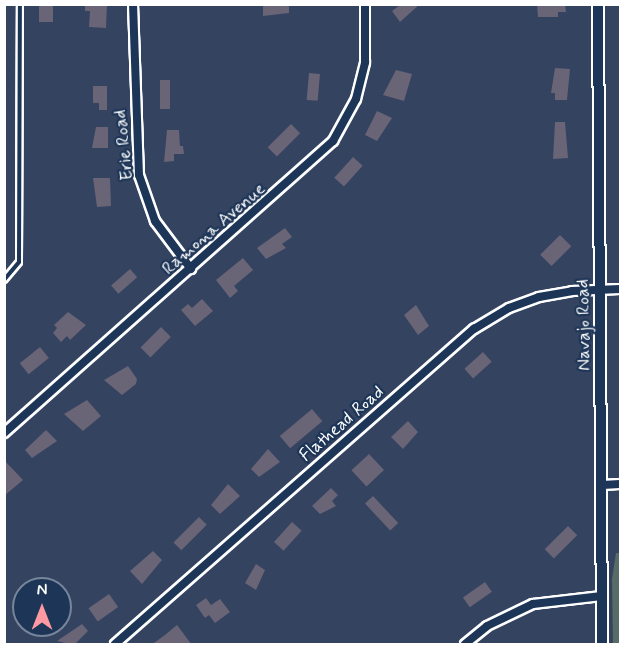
<!DOCTYPE html>
<style>
body{margin:0}
#map{position:relative;width:625px;height:649px;overflow:hidden;background:#344360;font-family:Mynerve,sans-serif}
div>[style]{position:absolute}
[style*='--x']{left:calc(var(--x)*1px);top:calc(var(--y)*1px);width:calc(var(--w)*1px);rotate:calc(var(--a)*1deg)}
.green>*{inset:0;background:#586c67}
.building>*{inset:0;background:#696476;transform-origin:0 0}
.roads{filter:drop-shadow(2px 0 #fff) drop-shadow(-2px 0 #fff) drop-shadow(0 2px #fff) drop-shadow(0 -2px #fff)}
.lane>*{height:4px;margin:-2px;padding:0 2px;transform-origin:2px;border-radius:2px;background:#1d3557}
.street>*{height:8px;margin:-4px;padding:0 4px;transform-origin:4px;border-radius:4px;background:#1d3557}
.secondary>*{height:10px;margin:-5px;padding:0 5px;transform-origin:5px;border-radius:5px;background:#1d3557}
span{translate:-50% -50%;white-space:nowrap;text-align:center;line-height:1.15;-webkit-text-stroke:4.5px #1d3557;paint-order:stroke}
.street-label{font-size:18px;color:#fff}
.frame{position:absolute;inset:0;border:6px solid #fff;pointer-events:none}
.north{position:absolute;left:12px;top:577px;width:60px;height:60px;box-sizing:border-box;background:#1d3557;border:2px solid #77869a;border-radius:50%;rotate:0deg;font-size:16px;font-weight:700;line-height:24px;text-align:center;color:#fff}
.north::after{content:'';display:block;margin:auto;width:21px;height:27px;background:#ff9aa2;clip-path:polygon(50% 0,100% 100%,50% 72%,0 100%)}
</style>
<div id="map">
<div class="green">
<i style="clip-path:polygon(616px 553px,620px 553px,620px 644px,613px 644px,612px 579px)"></i>
</div>
<div class="building">
<i style="left:39px;top:4px;width:14px;height:18px"></i>
<i style="clip-path:polygon(85px 4px,107px 4px,106px 28px,89px 27px,90px 11px,85px 11px)"></i>
<i style="clip-path:polygon(263px 4px,289px 4px,289px 13px,263px 16px)"></i>
<i style="clip-path:polygon(401px 4px,420px 4px,400px 22px,392px 11px)"></i>
<i style="clip-path:polygon(537px 4px,565px 4px,566px 12px,558px 12px,558px 17px,538px 17px)"></i>
<i style="clip-path:polygon(555px 68px,570px 69px,567px 100px,555px 100px,555px 93px,551px 93px)"></i>
<i style="clip-path:polygon(396px 70px,412px 74px,404px 101px,383px 95px)"></i>
<i style="left:309px;top:73px;width:11px;height:27px;rotate:5deg"></i>
<i style="left:160px;top:80px;width:10px;height:29px"></i>
<i style="clip-path:polygon(93px 86px,107px 86px,107px 110px,99px 110px,99px 103px,93px 103px)"></i>
<i style="clip-path:polygon(377px 111px,392px 118px,377px 141px,365px 135px)"></i>
<i style="clip-path:polygon(555px 122px,565px 122px,568px 158px,553px 159px)"></i>
<i style="left:291px;top:124px;width:13px;height:33px;rotate:45deg"></i>
<i style="clip-path:polygon(96px 127px,108px 127px,108px 148px,92px 148px)"></i>
<i style="clip-path:polygon(167px 130px,179px 130px,180px 146px,183px 146px,184px 154px,174px 154px,174px 161px,164px 162px)"></i>
<i style="left:353px;top:157px;width:13px;height:28px;rotate:42deg"></i>
<i style="clip-path:polygon(93px 178px,110px 178px,111px 206px,97px 207px)"></i>
<i style="clip-path:polygon(285px 228px,292px 237px,282px 244px,286px 248px,266px 259px,257px 248px)"></i>
<i style="left:560px;top:235px;width:16px;height:28px;rotate:45deg"></i>
<i style="clip-path:polygon(243px 258px,253px 270px,234px 286px,238px 291px,230px 298px,216px 280px)"></i>
<i style="left:130px;top:269px;width:11px;height:25px;rotate:49deg"></i>
<i style="clip-path:polygon(202px 299px,213px 311px,195px 326px,181px 310px,188px 304px,192px 308px)"></i>
<i style="clip-path:polygon(416px 305px,429px 326px,418px 335px,404px 315px)"></i>
<i style="clip-path:polygon(68px 312px,86px 325px,70px 340px,67px 336px,61px 342px,53px 333px,57px 328px,54px 325px)"></i>
<i style="left:161px;top:327px;width:14px;height:29px;rotate:45deg"></i>
<i style="left:40px;top:347px;width:14px;height:26px;rotate:51deg"></i>
<i style="left:483px;top:352px;width:13px;height:25px;rotate:48deg"></i>
<i style="clip-path:polygon(128px 366px,137px 379px,136px 384px,122px 395px,104px 380px)"></i>
<i style="clip-path:polygon(87px 400px,101px 416px,83px 431px,64px 414px)"></i>
<i style="left:312px;top:409px;width:16px;height:42px;rotate:50deg"></i>
<i style="clip-path:polygon(408px 421px,418px 432px,403px 449px,391px 437px)"></i>
<i style="clip-path:polygon(46px 430px,57px 441px,32px 458px,25px 450px)"></i>
<i style="clip-path:polygon(268px 449px,280px 462px,259px 477px,251px 469px)"></i>
<i style="left:369px;top:454px;width:22px;height:24px;rotate:47deg"></i>
<i style="clip-path:polygon(4px 460px,23px 480px,4px 496px)"></i>
<i style="clip-path:polygon(228px 484px,240px 496px,220px 514px,211px 505px)"></i>
<i style="clip-path:polygon(331px 488px,338px 495px,332px 501px,336px 506px,320px 514px,312px 506px)"></i>
<i style="left:373px;top:496px;width:37px;height:11px;rotate:47deg"></i>
<i style="left:199px;top:517px;width:11px;height:36px;rotate:45deg"></i>
<i style="left:292px;top:522px;width:13px;height:27px;rotate:42deg"></i>
<i style="left:568px;top:526px;width:13px;height:33px;rotate:45deg"></i>
<i style="clip-path:polygon(153px 551px,162px 560px,142px 584px,130px 571px)"></i>
<i style="clip-path:polygon(256px 564px,265px 570px,256px 590px,245px 583px)"></i>
<i style="left:485px;top:582px;width:12px;height:27px;rotate:55deg"></i>
<i style="left:109px;top:594px;width:16px;height:25px;rotate:55deg"></i>
<i style="clip-path:polygon(206px 598px,211px 605px,220px 599px,230px 612px,215px 623px,209px 615px,205px 618px,196px 605px)"></i>
<i style="clip-path:polygon(82px 624px,88px 631px,74px 645px,57px 641px)"></i>
<i style="clip-path:polygon(177px 625px,192px 645px,151px 645px,165px 635px)"></i>
</div>
<div class="roads">
<div class="lane">
<i style="--x:4;--y:280;--w:23;--a:-50"></i>
<i style="--x:19;--y:262;--w:258;--a:-89.8"></i>
</div>
<div class="street">
<i style="--x:133;--y:4;--w:171;--a:88"></i>
<i style="--x:139;--y:175;--w:49;--a:70.8"></i>
<i style="--x:155;--y:221;--w:60;--a:53.1"></i>
<i style="--x:4;--y:433;--w:440;--a:-41.6"></i>
<i style="--x:333;--y:141;--w:48;--a:-61.3"></i>
<i style="--x:356;--y:99;--w:38;--a:-76"></i>
<i style="--x:365;--y:62;--w:58;--a:-90"></i>
<i style="--x:602;--y:485;--w:18;--a:-3"></i>
<i style="--x:115;--y:644;--w:478;--a:-41.3"></i>
<i style="--x:474;--y:329;--w:41;--a:-31"></i>
<i style="--x:509;--y:308;--w:32;--a:-20"></i>
<i style="--x:539;--y:297;--w:34;--a:-10"></i>
<i style="--x:572;--y:291;--w:48;--a:-2.4"></i>
<i style="--x:465;--y:644;--w:28;--a:-39"></i>
<i style="--x:487;--y:626;--w:51;--a:-25.6"></i>
<i style="--x:533;--y:604;--w:69;--a:-6.6"></i>
</div>
<div class="secondary">
<i style="--x:598;--y:4;--w:640;--a:89.64"></i>
</div>
</div>
<div class="street-label">
<span style="left:124px;top:145px;rotate:-96deg">Erie Road</span>
<span style="left:214px;top:229px;rotate:-41deg">Ramona Avenue</span>
<span style="left:584px;top:325px;rotate:-91deg">Navajo Road</span>
<span style="left:342px;top:424px;rotate:-41deg">Flathead Road</span>
</div>
<div class="frame"></div>
<div class="north">N</div>
</div>
